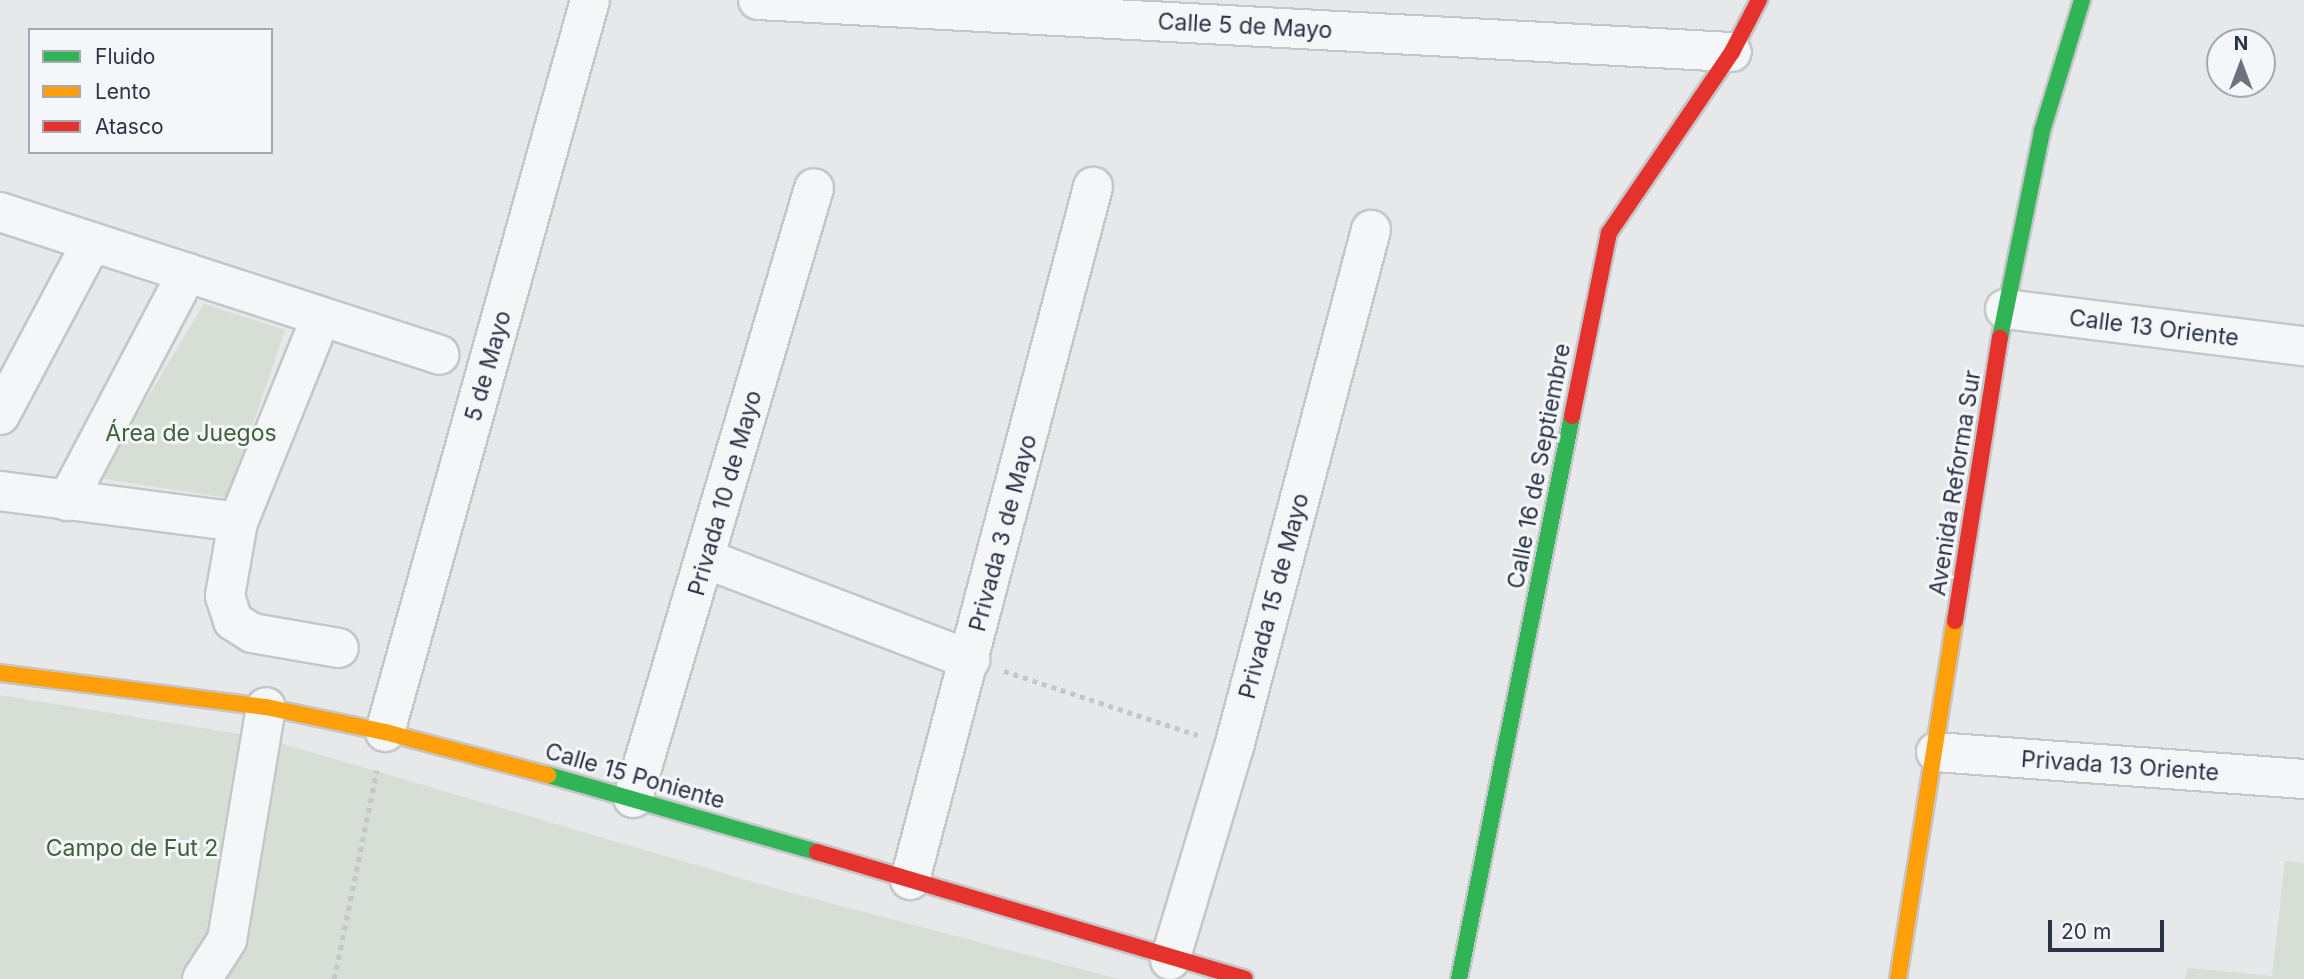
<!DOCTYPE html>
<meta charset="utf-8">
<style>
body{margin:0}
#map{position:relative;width:2304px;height:979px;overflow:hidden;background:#e6e8ea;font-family:Inter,sans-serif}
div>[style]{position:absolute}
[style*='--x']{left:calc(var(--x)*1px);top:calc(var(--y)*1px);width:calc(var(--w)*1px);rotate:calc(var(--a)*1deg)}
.green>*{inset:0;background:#d6ded6}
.path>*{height:4.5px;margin-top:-2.25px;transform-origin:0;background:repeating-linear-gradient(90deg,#c5c6ca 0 5px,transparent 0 10px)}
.roads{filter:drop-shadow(2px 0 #c4c6c8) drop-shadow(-2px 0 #c4c6c8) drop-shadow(0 2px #c4c6c8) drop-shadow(0 -2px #c4c6c8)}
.street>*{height:38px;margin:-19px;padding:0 19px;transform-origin:19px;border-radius:19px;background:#f5f6f7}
.fast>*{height:16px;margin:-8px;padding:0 8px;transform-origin:8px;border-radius:8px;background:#30b455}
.slow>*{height:16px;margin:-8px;padding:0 8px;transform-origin:8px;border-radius:8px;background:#ff9f0a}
.jam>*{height:16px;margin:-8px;padding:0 8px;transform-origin:8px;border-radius:8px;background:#e5322d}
span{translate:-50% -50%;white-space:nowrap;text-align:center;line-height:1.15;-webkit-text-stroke:6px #f4f6f9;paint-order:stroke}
.street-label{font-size:23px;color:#2b3445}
.park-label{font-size:23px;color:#3f6138}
.legend{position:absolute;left:28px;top:28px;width:245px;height:126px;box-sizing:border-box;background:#f4f6f9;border:2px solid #a4a8b1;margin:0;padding:9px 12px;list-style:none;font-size:21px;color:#2b3445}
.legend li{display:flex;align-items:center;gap:14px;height:35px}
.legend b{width:35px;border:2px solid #a4a8b1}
.north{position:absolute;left:2206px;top:28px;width:70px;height:70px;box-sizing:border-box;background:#f4f6f9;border:2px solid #a4a8b1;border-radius:50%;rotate:0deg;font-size:19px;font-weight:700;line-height:28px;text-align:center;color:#2b3445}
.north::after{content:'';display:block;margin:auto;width:24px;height:32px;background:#6c737f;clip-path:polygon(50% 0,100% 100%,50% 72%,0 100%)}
.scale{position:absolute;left:2048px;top:920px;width:116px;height:32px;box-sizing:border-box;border:4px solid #2b3445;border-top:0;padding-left:9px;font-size:21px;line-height:24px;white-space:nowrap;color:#2b3445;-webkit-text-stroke:5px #f4f6f9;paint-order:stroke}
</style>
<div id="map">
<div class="green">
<i style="clip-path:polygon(204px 304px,285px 330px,228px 498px,99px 478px)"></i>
<i style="clip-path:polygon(0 695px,263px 738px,781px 890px,1119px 979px,0 979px)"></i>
<i style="clip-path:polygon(2285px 861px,2304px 863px,2304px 979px,2185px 979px,2188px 968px,2272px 976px)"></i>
</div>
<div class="path">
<i style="--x:1004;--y:671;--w:204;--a:18.3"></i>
<i style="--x:334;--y:979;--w:213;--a:-78.4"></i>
</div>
<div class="roads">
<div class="street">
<i style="--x:758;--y:0;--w:975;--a:3.06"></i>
<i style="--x:0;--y:212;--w:462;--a:18"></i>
<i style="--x:2005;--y:309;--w:301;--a:7.1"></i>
<i style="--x:321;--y:317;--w:221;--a:112"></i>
<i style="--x:238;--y:522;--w:75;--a:100"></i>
<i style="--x:225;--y:596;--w:26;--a:72"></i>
<i style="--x:233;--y:621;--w:22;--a:32"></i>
<i style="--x:252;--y:633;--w:88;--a:9.8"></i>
<i style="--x:0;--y:415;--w:196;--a:-62"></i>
<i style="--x:0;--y:491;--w:240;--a:7.4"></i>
<i style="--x:67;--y:501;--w:258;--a:-62.2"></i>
<i style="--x:706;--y:559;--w:283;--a:20.9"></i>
<i style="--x:385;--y:732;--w:760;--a:-74.35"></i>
<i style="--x:1936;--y:752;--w:369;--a:4.2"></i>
<i style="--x:633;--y:798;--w:636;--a:-73.47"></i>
<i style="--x:910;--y:880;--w:717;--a:-75.21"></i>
<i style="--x:1170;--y:960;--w:222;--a:-73.3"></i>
<i style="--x:1234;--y:747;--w:535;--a:-75.16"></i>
<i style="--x:202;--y:979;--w:46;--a:-57.3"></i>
<i style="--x:227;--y:940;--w:236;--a:-80.5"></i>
</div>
<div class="fast">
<i style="--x:2000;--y:338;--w:211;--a:-78.5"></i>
<i style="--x:2042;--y:131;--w:137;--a:-73"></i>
<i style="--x:548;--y:775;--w:280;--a:16"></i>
<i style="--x:1459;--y:979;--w:574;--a:-78.65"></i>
</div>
<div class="slow">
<i style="--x:0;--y:673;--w:268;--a:7.3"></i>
<i style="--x:266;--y:707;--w:122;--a:11.9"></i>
<i style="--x:385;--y:732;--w:169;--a:14.8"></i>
<i style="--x:1898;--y:979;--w:363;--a:-81"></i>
</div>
<div class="jam">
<i style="--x:1572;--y:416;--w:187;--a:-78.6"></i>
<i style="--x:1609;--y:233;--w:219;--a:-55.8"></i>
<i style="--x:1732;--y:52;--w:59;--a:-62.6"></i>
<i style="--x:1955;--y:621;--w:287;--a:-81"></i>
<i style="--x:817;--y:852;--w:446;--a:16.5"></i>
</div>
</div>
<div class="street-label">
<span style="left:1245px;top:26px;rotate:3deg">Calle 5 de Mayo</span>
<span style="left:2154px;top:328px;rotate:7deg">Calle 13 Oriente</span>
<span style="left:488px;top:366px;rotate:-74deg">5 de Mayo</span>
<span style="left:1539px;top:466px;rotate:-79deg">Calle 16 de Septiembre</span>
<span style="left:1955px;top:483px;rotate:-81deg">Avenida Reforma Sur</span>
<span style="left:725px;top:493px;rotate:-74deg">Privada 10 de Mayo</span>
<span style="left:1003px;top:533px;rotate:-75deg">Privada 3 de Mayo</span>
<span style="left:1274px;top:596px;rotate:-75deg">Privada 15 de Mayo</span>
<span style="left:2120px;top:766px;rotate:4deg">Privada 13 Oriente</span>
<span style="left:635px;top:776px;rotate:16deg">Calle 15 Poniente</span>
</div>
<div class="park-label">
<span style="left:191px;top:433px">Área de Juegos</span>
<span style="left:132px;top:848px">Campo de Fut 2</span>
</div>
<ul class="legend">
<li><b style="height:9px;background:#30b455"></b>Fluido</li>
<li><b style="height:9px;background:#ff9f0a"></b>Lento</li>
<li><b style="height:9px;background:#e5322d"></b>Atasco</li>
</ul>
<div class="north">N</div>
<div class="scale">20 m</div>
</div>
